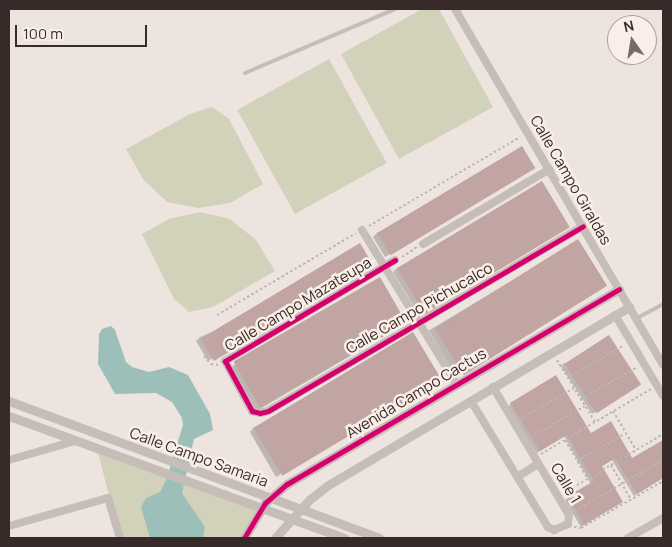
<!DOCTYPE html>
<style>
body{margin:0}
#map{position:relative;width:672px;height:547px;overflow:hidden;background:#ede4e0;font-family:Manrope,sans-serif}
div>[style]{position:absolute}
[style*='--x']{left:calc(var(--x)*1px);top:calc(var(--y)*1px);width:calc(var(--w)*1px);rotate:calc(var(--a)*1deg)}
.green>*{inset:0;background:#d2d1ba;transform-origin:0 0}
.water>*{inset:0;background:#9cc0b9}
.shadow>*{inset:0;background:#0003;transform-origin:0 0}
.building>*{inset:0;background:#c0a5a2;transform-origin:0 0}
.path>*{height:2px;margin-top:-1px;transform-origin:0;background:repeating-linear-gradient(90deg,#beb5b2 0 2.5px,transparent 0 5px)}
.service>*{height:4px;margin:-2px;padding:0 2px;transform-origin:2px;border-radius:2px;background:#c6bdb9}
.minor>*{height:8px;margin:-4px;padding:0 4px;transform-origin:4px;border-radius:4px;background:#c6bdb9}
.tertiary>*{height:9px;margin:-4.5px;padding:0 4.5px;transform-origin:4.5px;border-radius:4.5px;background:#c6bdb9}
.cycleway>*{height:5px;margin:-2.5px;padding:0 2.5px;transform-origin:2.5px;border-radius:2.5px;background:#d6006c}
span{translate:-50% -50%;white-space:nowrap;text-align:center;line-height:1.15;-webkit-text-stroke:5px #faeee8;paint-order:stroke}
.street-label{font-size:15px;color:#372a28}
.frame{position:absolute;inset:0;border:10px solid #372a28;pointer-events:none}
.north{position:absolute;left:607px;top:15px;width:50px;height:50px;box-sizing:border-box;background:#faeee8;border:1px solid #aca09b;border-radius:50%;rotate:347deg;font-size:14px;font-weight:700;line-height:20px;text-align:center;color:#372a28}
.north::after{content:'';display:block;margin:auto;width:18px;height:22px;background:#776b68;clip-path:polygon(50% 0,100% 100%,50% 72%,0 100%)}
.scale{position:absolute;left:15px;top:25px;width:132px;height:22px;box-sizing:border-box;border:2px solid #372a28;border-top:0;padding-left:6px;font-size:15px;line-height:18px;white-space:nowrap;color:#372a28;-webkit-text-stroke:4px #faeee8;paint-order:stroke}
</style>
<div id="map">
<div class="green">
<i style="clip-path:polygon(422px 9px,439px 9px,493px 107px,399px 159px,341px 54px)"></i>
<i style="left:329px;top:59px;width:119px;height:105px;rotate:61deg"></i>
<i style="clip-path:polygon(212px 107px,229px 119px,263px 184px,230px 203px,198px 208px,167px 202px,143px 179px,126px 149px,190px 114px)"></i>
<i style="clip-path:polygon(200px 212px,230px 219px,256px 240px,275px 271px,213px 307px,189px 312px,174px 299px,142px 234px,169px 219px)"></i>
<i style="clip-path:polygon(97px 449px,261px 508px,245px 538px,120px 538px)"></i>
</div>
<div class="water">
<i style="clip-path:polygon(111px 326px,115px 330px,126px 362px,132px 367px,149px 372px,169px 367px,188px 375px,210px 414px,213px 430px,194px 439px,182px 493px,205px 527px,203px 538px,150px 538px,141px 507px,146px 498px,160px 492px,166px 480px,183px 425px,182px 418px,172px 402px,156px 393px,115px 394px,98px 364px,99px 334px,102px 329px)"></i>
</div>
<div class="shadow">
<i style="clip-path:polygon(533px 168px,385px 257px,373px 237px,377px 233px)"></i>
<i style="clip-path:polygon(568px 227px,420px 316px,393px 272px,397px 268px)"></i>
<i style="left:578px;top:241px;width:52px;height:174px;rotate:59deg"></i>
<i style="clip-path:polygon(367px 268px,208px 361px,196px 341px,200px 337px)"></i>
<i style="clip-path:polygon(406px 323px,260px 409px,256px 410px,231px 368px,235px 364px)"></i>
<i style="clip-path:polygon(564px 363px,639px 385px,592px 414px,561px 366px)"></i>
<i style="clip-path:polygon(440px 380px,276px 477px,250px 432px,254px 427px)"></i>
<i style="clip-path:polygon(511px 404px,591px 434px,632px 460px,663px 441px,663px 478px,634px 496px,612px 460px,601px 467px,621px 502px,581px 527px,565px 500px,591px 484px,564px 436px,537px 453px,508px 407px)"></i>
</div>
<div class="building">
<i style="left:522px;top:146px;width:26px;height:169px;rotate:59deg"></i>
<i style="left:542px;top:181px;width:54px;height:169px;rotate:59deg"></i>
<i style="left:578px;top:239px;width:55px;height:169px;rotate:58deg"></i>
<i style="left:360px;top:243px;width:26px;height:186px;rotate:59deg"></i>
<i style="left:380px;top:277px;width:53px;height:169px;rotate:60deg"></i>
<i style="left:413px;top:332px;width:56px;height:186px;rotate:59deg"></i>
<i style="left:609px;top:335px;width:59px;height:53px;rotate:57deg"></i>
<i style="clip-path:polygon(556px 375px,591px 433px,611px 421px,632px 458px,663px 440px,663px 478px,637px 494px,615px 458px,602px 466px,623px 502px,584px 525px,568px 496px,594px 481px,567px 435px,540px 451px,510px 403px)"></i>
</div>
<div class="path">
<i style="--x:369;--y:226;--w:175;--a:-30.5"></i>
<i style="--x:402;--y:257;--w:18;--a:-34"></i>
<i style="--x:217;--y:315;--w:161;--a:-30.5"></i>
<i style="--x:204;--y:356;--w:11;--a:49"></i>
<i style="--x:211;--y:364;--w:7;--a:8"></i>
<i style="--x:557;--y:360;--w:73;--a:58.5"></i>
<i style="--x:568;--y:378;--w:65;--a:-30.5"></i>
<i style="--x:581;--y:399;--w:64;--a:-29.7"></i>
<i style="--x:613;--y:411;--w:45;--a:59.5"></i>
<i style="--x:520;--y:419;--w:62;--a:-29.9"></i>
<i style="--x:531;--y:437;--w:62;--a:-29.9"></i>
<i style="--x:565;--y:440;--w:45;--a:59.5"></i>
<i style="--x:541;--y:454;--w:128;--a:-30.6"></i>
<i style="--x:577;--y:461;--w:56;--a:-29.7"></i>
<i style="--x:611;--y:465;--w:39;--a:60"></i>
<i style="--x:564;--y:493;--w:115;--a:-30.8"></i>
<i style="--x:575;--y:511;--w:102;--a:-30.1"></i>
<i style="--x:574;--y:527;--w:7;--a:8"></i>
<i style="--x:581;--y:528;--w:95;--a:-29.8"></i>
</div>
<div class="service">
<i style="--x:245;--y:73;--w:163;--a:-23.1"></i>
<i style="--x:637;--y:318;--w:30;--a:-28"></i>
</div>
<div class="minor">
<i style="--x:455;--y:9;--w:412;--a:59.7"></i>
<i style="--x:362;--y:230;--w:180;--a:58.4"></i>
<i style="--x:423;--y:244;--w:147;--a:-30.6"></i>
<i style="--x:395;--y:260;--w:198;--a:149.3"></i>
<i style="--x:225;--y:361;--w:57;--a:61.6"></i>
<i style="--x:252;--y:411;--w:8;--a:14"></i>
<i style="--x:260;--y:413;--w:8;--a:-14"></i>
<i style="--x:268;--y:411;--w:365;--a:-30.4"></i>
<i style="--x:615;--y:315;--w:94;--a:59.3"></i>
<i style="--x:471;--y:401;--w:148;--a:58.6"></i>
<i style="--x:548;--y:527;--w:7;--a:27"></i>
<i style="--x:554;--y:530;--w:15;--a:-23"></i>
<i style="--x:568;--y:524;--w:9;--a:-84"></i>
<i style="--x:569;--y:515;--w:149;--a:-120.7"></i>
<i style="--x:9;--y:460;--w:69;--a:-16.1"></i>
<i style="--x:517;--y:477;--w:25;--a:-32"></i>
<i style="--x:9;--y:526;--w:103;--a:-15.8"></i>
<i style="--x:108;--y:498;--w:42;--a:73.3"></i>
<i style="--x:628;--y:538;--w:40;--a:-29.7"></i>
</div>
<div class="tertiary">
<i style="--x:9;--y:401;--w:395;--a:20.3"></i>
<i style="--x:9;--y:416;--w:357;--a:20"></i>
<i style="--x:244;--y:538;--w:41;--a:-59"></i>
<i style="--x:265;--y:503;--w:29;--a:-41"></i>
<i style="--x:287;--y:484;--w:385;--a:-30.4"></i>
<i style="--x:275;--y:538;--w:51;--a:-48.2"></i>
<i style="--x:309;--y:500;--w:24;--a:-38"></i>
<i style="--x:328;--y:485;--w:350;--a:-30.6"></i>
</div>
<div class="cycleway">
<i style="--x:395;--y:260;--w:198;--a:149.3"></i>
<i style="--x:225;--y:361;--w:57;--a:61.6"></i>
<i style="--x:252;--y:411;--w:8;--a:14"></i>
<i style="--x:260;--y:413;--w:8;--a:-14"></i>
<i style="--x:268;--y:411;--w:365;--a:-30.4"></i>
<i style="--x:244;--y:538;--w:41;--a:-59"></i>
<i style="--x:265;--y:503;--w:29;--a:-41"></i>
<i style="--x:287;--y:484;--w:385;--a:-30.4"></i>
</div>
<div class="street-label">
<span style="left:571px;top:180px;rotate:60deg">Calle Campo Giraldas</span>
<span style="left:298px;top:304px;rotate:-31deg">Calle Campo Mazateupa</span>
<span style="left:419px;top:308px;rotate:-30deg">Calle Campo Pichucalco</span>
<span style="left:416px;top:393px;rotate:-31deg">Avenida Campo Cactus</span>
<span style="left:199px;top:457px;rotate:20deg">Calle Campo Samaria</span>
<span style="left:566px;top:483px;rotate:59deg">Calle 1</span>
</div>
<div class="frame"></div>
<div class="north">N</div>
<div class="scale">100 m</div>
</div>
